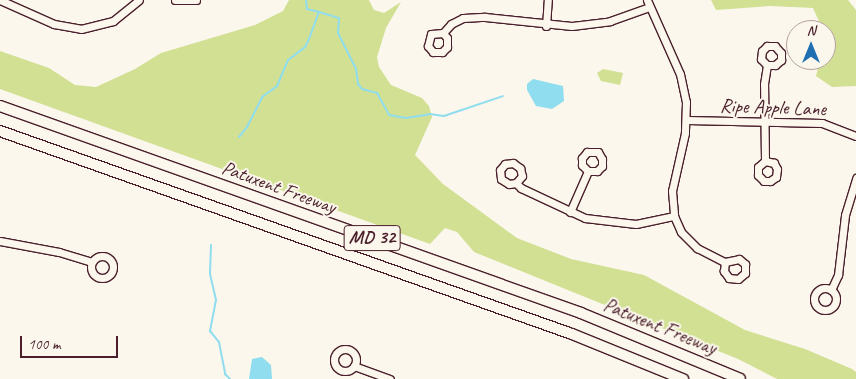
<!DOCTYPE html>
<style>
body{margin:0}
#map{position:relative;width:856px;height:379px;overflow:hidden;background:#fbf7ec;font-family:Caveat,sans-serif}
div>[style]{position:absolute}
[style*='--x']{left:calc(var(--x)*1px);top:calc(var(--y)*1px);width:calc(var(--w)*1px);rotate:calc(var(--a)*1deg)}
.green>*{inset:0;background:#d2e094}
.water>*{inset:0;background:#8fddee}
.stream>*{height:2px;margin:-1px;padding:0 1px;transform-origin:1px;border-radius:1px;background:#8fddee}
.roads{filter:drop-shadow(1px 0 #4a1f2b) drop-shadow(-1px 0 #4a1f2b) drop-shadow(0 1px #4a1f2b) drop-shadow(0 -1px #4a1f2b)}
.minor>*{height:7px;margin:-3.5px;padding:0 3.5px;transform-origin:3.5px;border-radius:3.5px;background:#fbf7ec}
.minor>.ring{margin:-3.5px;padding:0;box-sizing:content-box;background:none;border:7px solid #fbf7ec;border-radius:50%}
.highway>*{height:10px;margin:-5px;padding:0 5px;transform-origin:5px;border-radius:5px;background:#fbf7ec}
span{translate:-50% -50%;white-space:nowrap;text-align:center;line-height:1.15;-webkit-text-stroke:4px #fbf7ec;paint-order:stroke}
.shield-label span{padding:1px 4px;background:#fbf7ec;border:1px solid;border-radius:4px;-webkit-text-stroke-width:0}
.shield-label{font-size:19px;color:#4a1f2b;font-weight:700}
.street-label{font-size:20px;color:#4a1f2b}
.north{position:absolute;left:786px;top:20px;width:50px;height:50px;box-sizing:border-box;background:#fbf7ec;border:1px solid #b4a19f;border-radius:50%;rotate:0deg;font-size:14px;font-weight:700;line-height:20px;text-align:center;color:#4a1f2b}
.north::after{content:'';display:block;margin:auto;width:18px;height:22px;background:#1f6fb2;clip-path:polygon(50% 0,100% 100%,50% 72%,0 100%)}
.scale{position:absolute;left:20px;top:336px;width:98px;height:22px;box-sizing:border-box;border:2px solid #4a1f2b;border-top:0;padding-left:6px;font-size:15px;line-height:18px;white-space:nowrap;color:#4a1f2b;-webkit-text-stroke:4px #fbf7ec;paint-order:stroke}
</style>
<div id="map">
<div class="green">
<i style="clip-path:polygon(289px 0,369px 0,374px 10px,384px 13px,401px 2px,386px 28px,377px 57px,379px 67px,391px 85px,422px 98px,429px 106px,432px 117px,415px 155px,443px 184px,517px 238px,571px 259px,644px 275px,745px 330px,805px 349px,852px 369px,856px 372px,856px 379px,777px 379px,738px 359px,474px 252px,457px 232px,445px 228px,430px 244px,0 89px,0 51px,49px 68px,75px 85px,96px 87px,135px 69px,161px 53px,255px 25px,283px 11px)"></i>
<i style="clip-path:polygon(711px 0,848px 0,856px 10px,856px 86px,832px 87px,816px 76px,820px 60px,826px 60px,826px 30px,823px 30px,813px 8px,770px 6px,716px 10px)"></i>
<i style="clip-path:polygon(603px 69px,623px 73px,620px 85px,601px 81px,597px 73px)"></i>
</div>
<div class="water">
<i style="clip-path:polygon(533px 79px,563px 86px,564px 101px,552px 109px,536px 106px,527px 90px,527px 84px)"></i>
<i style="clip-path:polygon(262px 357px,271px 365px,272px 379px,249px 379px,252px 359px)"></i>
</div>
<div class="stream">
<i style="--x:319;--y:12;--w:21;--a:17"></i>
<i style="--x:339;--y:18;--w:15;--a:94"></i>
<i style="--x:338;--y:33;--w:40;--a:63.4"></i>
<i style="--x:356;--y:69;--w:15;--a:82"></i>
<i style="--x:358;--y:84;--w:6;--a:51"></i>
<i style="--x:362;--y:89;--w:16;--a:15"></i>
<i style="--x:377;--y:93;--w:25;--a:61"></i>
<i style="--x:389;--y:115;--w:17;--a:10"></i>
<i style="--x:406;--y:118;--w:24;--a:-9"></i>
<i style="--x:430;--y:114;--w:14;--a:8"></i>
<i style="--x:444;--y:116;--w:62;--a:-18.7"></i>
<i style="--x:239;--y:137;--w:13;--a:-51"></i>
<i style="--x:247;--y:127;--w:34;--a:-63"></i>
<i style="--x:262;--y:97;--w:19;--a:-36"></i>
<i style="--x:277;--y:86;--w:28;--a:-67"></i>
<i style="--x:288;--y:60;--w:21;--a:-37"></i>
<i style="--x:305;--y:47;--w:9;--a:-63"></i>
<i style="--x:309;--y:39;--w:29;--a:-70"></i>
<i style="--x:319;--y:12;--w:12;--a:-166"></i>
<i style="--x:307;--y:9;--w:9;--a:-96"></i>
<i style="--x:211;--y:245;--w:29;--a:92"></i>
<i style="--x:210;--y:274;--w:27;--a:77"></i>
<i style="--x:216;--y:300;--w:32;--a:101"></i>
<i style="--x:210;--y:331;--w:14;--a:51"></i>
<i style="--x:219;--y:342;--w:33;--a:79"></i>
<i style="--x:225;--y:374;--w:7;--a:45"></i>
</div>
<div class="roads">
<div class="minor">
<i style="--x:0;--y:0;--w:59;--a:24"></i>
<i style="--x:54;--y:24;--w:27;--a:10"></i>
<i style="--x:81;--y:29;--w:33;--a:-14"></i>
<i style="--x:113;--y:21;--w:33;--a:-39"></i>
<i style="--x:175;--y:0;--w:21;--a:0"></i>
<i style="--x:647;--y:0;--w:81;--a:66"></i>
<i style="--x:680;--y:74;--w:29;--a:78"></i>
<i style="--x:686;--y:102;--w:31;--a:92"></i>
<i style="--x:685;--y:133;--w:59;--a:102.6"></i>
<i style="--x:672;--y:191;--w:25;--a:85"></i>
<i style="--x:674;--y:216;--w:17;--a:66"></i>
<i style="--x:681;--y:232;--w:23;--a:45"></i>
<i style="--x:697;--y:248;--w:31;--a:27"></i>
<i style="--x:725;--y:262;--w:14;--a:-12"></i>
<i style="--x:739;--y:259;--w:8;--a:40"></i>
<i style="--x:745;--y:264;--w:9;--a:90"></i>
<i style="--x:745;--y:273;--w:9;--a:139"></i>
<i style="--x:738;--y:279;--w:9;--a:-174"></i>
<i style="--x:729;--y:278;--w:9;--a:-126"></i>
<i style="--x:724;--y:271;--w:9;--a:-84"></i>
<i style="--x:546;--y:26;--w:26;--a:-86"></i>
<i style="--x:443;--y:33;--w:6;--a:51"></i>
<i style="--x:447;--y:38;--w:9;--a:90"></i>
<i style="--x:447;--y:47;--w:7;--a:135"></i>
<i style="--x:442;--y:52;--w:9;--a:180"></i>
<i style="--x:433;--y:52;--w:8;--a:-130"></i>
<i style="--x:428;--y:46;--w:12;--a:-76"></i>
<i style="--x:431;--y:34;--w:12;--a:-5"></i>
<i style="--x:443;--y:33;--w:12;--a:-48"></i>
<i style="--x:451;--y:24;--w:13;--a:-27"></i>
<i style="--x:463;--y:18;--w:22;--a:-3"></i>
<i style="--x:485;--y:17;--w:87;--a:5.9"></i>
<i style="--x:572;--y:26;--w:38;--a:-7"></i>
<i style="--x:610;--y:21;--w:41;--a:-19.7"></i>
<i style="--x:687;--y:120;--w:135;--a:1.3"></i>
<i style="--x:822;--y:123;--w:36;--a:21"></i>
<i style="--x:765;--y:161;--w:9;--a:139"></i>
<i style="--x:758;--y:167;--w:8;--a:90"></i>
<i style="--x:758;--y:175;--w:8;--a:45"></i>
<i style="--x:764;--y:181;--w:6;--a:0"></i>
<i style="--x:770;--y:181;--w:7;--a:-34"></i>
<i style="--x:776;--y:177;--w:8;--a:-83"></i>
<i style="--x:777;--y:169;--w:7;--a:-117"></i>
<i style="--x:774;--y:163;--w:9;--a:-167"></i>
<i style="--x:765;--y:161;--w:77;--a:-90.7"></i>
<i style="--x:764;--y:84;--w:19;--a:-81"></i>
<i style="--x:767;--y:65;--w:8;--a:0"></i>
<i style="--x:775;--y:65;--w:8;--a:-40"></i>
<i style="--x:781;--y:60;--w:7;--a:-90"></i>
<i style="--x:781;--y:53;--w:9;--a:-131"></i>
<i style="--x:775;--y:46;--w:8;--a:180"></i>
<i style="--x:767;--y:46;--w:7;--a:135"></i>
<i style="--x:762;--y:51;--w:8;--a:97"></i>
<i style="--x:761;--y:59;--w:8;--a:45"></i>
<i style="--x:516;--y:183;--w:7;--a:172"></i>
<i style="--x:509;--y:184;--w:9;--a:-148"></i>
<i style="--x:501;--y:179;--w:9;--a:-96"></i>
<i style="--x:500;--y:170;--w:8;--a:-50"></i>
<i style="--x:505;--y:164;--w:8;--a:-7"></i>
<i style="--x:513;--y:163;--w:9;--a:36"></i>
<i style="--x:520;--y:168;--w:8;--a:76"></i>
<i style="--x:522;--y:176;--w:9;--a:131"></i>
<i style="--x:516;--y:183;--w:7;--a:45"></i>
<i style="--x:521;--y:188;--w:71;--a:25.1"></i>
<i style="--x:585;--y:218;--w:51;--a:6.7"></i>
<i style="--x:636;--y:224;--w:39;--a:-12"></i>
<i style="--x:570;--y:212;--w:45;--a:-66.3"></i>
<i style="--x:588;--y:171;--w:9;--a:0"></i>
<i style="--x:597;--y:171;--w:7;--a:-45"></i>
<i style="--x:602;--y:166;--w:7;--a:-90"></i>
<i style="--x:602;--y:159;--w:8;--a:-120"></i>
<i style="--x:598;--y:152;--w:11;--a:180"></i>
<i style="--x:587;--y:152;--w:8;--a:130"></i>
<i style="--x:582;--y:158;--w:7;--a:90"></i>
<i style="--x:582;--y:165;--w:8;--a:45"></i>
<i style="--x:0;--y:241;--w:60;--a:10.6"></i>
<i style="--x:59;--y:252;--w:34;--a:17"></i>
<i class="ring" style="left:91px;top:256px;width:15px;height:15px"></i>
<i class="ring" style="left:814px;top:288px;width:15px;height:15px"></i>
<i style="--x:831;--y:290;--w:17;--a:-65"></i>
<i style="--x:838;--y:275;--w:60;--a:-83.3"></i>
<i style="--x:845;--y:215;--w:39;--a:-73"></i>
<i class="ring" style="left:334px;top:349px;width:15px;height:15px"></i>
<i style="--x:354;--y:366;--w:38;--a:20"></i>
</div>
<div class="highway">
<i style="--x:0;--y:106;--w:617;--a:19.61"></i>
<i style="--x:581;--y:313;--w:172;--a:22.5"></i>
<i style="--x:0;--y:131;--w:607;--a:19.54"></i>
<i style="--x:572;--y:334;--w:120;--a:22.1"></i>
</div>
</div>
<div class="shield-label">
<span style="left:372px;top:238px">MD 32</span>
</div>
<div class="street-label">
<span style="left:773px;top:107px;rotate:2deg">Ripe Apple Lane</span>
<span style="left:279px;top:187px;rotate:20deg">Patuxent Freeway</span>
<span style="left:660px;top:326px;rotate:22deg">Patuxent Freeway</span>
</div>
<div class="north">N</div>
<div class="scale">100 m</div>
</div>
